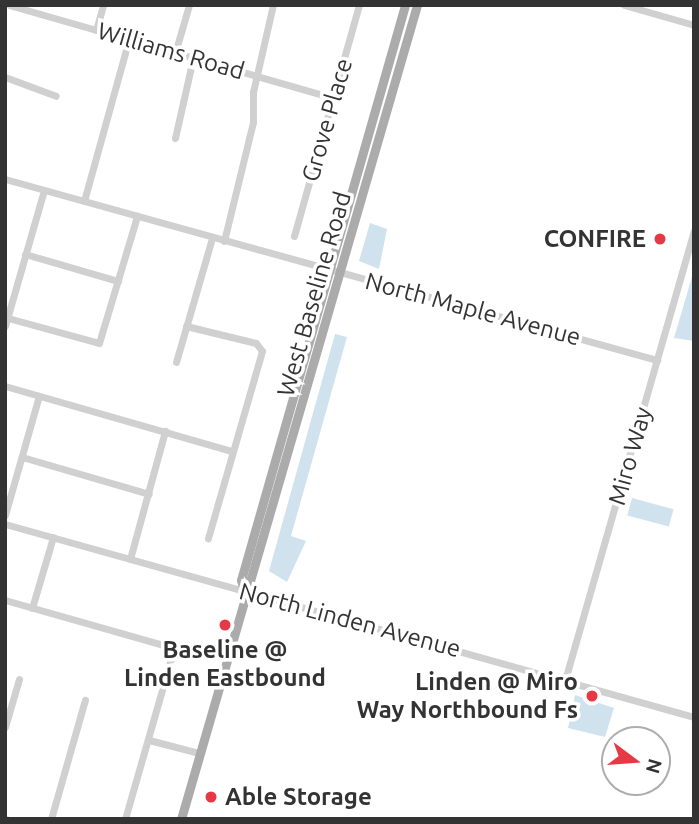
<!DOCTYPE html>
<style>
body{margin:0}
#map{position:relative;width:699px;height:824px;overflow:hidden;background:#fff;font-family:Ubuntu,sans-serif}
div>[style]{position:absolute}
[style*='--x']{left:calc(var(--x)*1px);top:calc(var(--y)*1px);width:calc(var(--w)*1px);rotate:calc(var(--a)*1deg)}
.water>*{inset:0;background:#cfe2ee;transform-origin:0 0}
.minor>*{height:7px;margin:-3.5px;padding:0 3.5px;transform-origin:3.5px;border-radius:3.5px;background:#d0d0d0}
.major>*{height:9px;margin:-4.5px;padding:0 4.5px;transform-origin:4.5px;border-radius:4.5px;background:#ababab}
.dots>*{width:19px;height:19px;translate:-50% -50%;box-sizing:border-box;border:4px solid #fff;border-radius:50%}
span{translate:-50% -50%;white-space:nowrap;text-align:center;line-height:1.15;-webkit-text-stroke:7px #fff;paint-order:stroke}
.street-label{font-size:24px;color:#333}
.poi-label{font-size:24px;color:#333;font-weight:700}
.right{translate:-100% -50%;text-align:right}
.left{translate:0 -50%;text-align:left}
.frame{position:absolute;inset:0;border:7px solid #333;pointer-events:none}
.north{position:absolute;left:601px;top:726px;width:70px;height:70px;box-sizing:border-box;background:#fff;border:2px solid #adadad;border-radius:50%;rotate:106deg;font-size:19px;font-weight:700;line-height:28px;text-align:center;color:#333}
.north::after{content:'';display:block;margin:auto;width:24px;height:32px;background:#e63946;clip-path:polygon(50% 0,100% 100%,50% 72%,0 100%)}
</style>
<div id="map">
<div class="water">
<i style="clip-path:polygon(370px 223px,387px 229px,379px 269px,359px 261px)"></i>
<i style="clip-path:polygon(694px 270px,694px 341px,674px 338px)"></i>
<i style="clip-path:polygon(335px 334px,347px 337px,291px 536px,306px 541px,287px 582px,269px 571px)"></i>
<i style="left:632px;top:498px;width:43px;height:18px;rotate:15deg"></i>
<i style="clip-path:polygon(575px 695px,614px 708px,605px 737px,568px 728px)"></i>
</div>
<div class="minor">
<i style="--x:9;--y:5;--w:338;--a:16"></i>
<i style="--x:624;--y:5;--w:73;--a:15.9"></i>
<i style="--x:96;--y:30;--w:26;--a:-74"></i>
<i style="--x:175;--y:53;--w:50;--a:-73.7"></i>
<i style="--x:5;--y:77;--w:54;--a:20.4"></i>
<i style="--x:175;--y:138;--w:82;--a:-77.3"></i>
<i style="--x:5;--y:179;--w:677;--a:15.52"></i>
<i style="--x:84;--y:201;--w:168;--a:-74.5"></i>
<i style="--x:294;--y:236;--w:240;--a:-74.3"></i>
<i style="--x:224;--y:241;--w:122;--a:-76.3"></i>
<i style="--x:253;--y:122;--w:30;--a:-90"></i>
<i style="--x:253;--y:92;--w:89;--a:-77.1"></i>
<i style="--x:25;--y:254;--w:97;--a:16.2"></i>
<i style="--x:8;--y:318;--w:94;--a:15.4"></i>
<i style="--x:99;--y:343;--w:133;--a:-73.3"></i>
<i style="--x:5;--y:326;--w:141;--a:-74"></i>
<i style="--x:186;--y:326;--w:72;--a:13.7"></i>
<i style="--x:256;--y:343;--w:10;--a:53"></i>
<i style="--x:262;--y:351;--w:195;--a:106.1"></i>
<i style="--x:176;--y:362;--w:129;--a:-73.8"></i>
<i style="--x:5;--y:386;--w:236;--a:16"></i>
<i style="--x:22;--y:457;--w:132;--a:16.2"></i>
<i style="--x:5;--y:515;--w:124;--a:-74.1"></i>
<i style="--x:5;--y:524;--w:716;--a:15.65"></i>
<i style="--x:130;--y:559;--w:133;--a:-74.7"></i>
<i style="--x:5;--y:600;--w:176;--a:15.9"></i>
<i style="--x:174;--y:648;--w:178;--a:106"></i>
<i style="--x:32;--y:608;--w:74;--a:-73.5"></i>
<i style="--x:565;--y:680;--w:467;--a:-74"></i>
<i style="--x:5;--y:727;--w:50;--a:-73.7"></i>
<i style="--x:149;--y:740;--w:52;--a:14.6"></i>
<i style="--x:5;--y:819;--w:1;--a:0"></i>
<i style="--x:51;--y:819;--w:124;--a:-74.1"></i>
</div>
<div class="major">
<i style="--x:244;--y:591;--w:11;--a:-105"></i>
<i style="--x:241;--y:580;--w:598;--a:-74.08"></i>
<i style="--x:181;--y:819;--w:848;--a:-73.83"></i>
</div>
<div class="dots">
<i style="left:660px;top:239px;background:#e63946"></i>
<i style="left:225px;top:625px;background:#e63946"></i>
<i style="left:592px;top:696px;background:#e63946"></i>
<i style="left:211px;top:797px;background:#e63946"></i>
</div>
<div class="street-label">
<span style="left:171px;top:51px;rotate:16deg">Williams Road</span>
<span style="left:327px;top:120px;rotate:-74deg">Grove Place</span>
<span style="left:314px;top:294px;rotate:-74deg">West Baseline Road</span>
<span style="left:473px;top:309px;rotate:15deg">North Maple Avenue</span>
<span style="left:630px;top:456px;rotate:-74deg">Miro Way</span>
<span style="left:350px;top:620px;rotate:15deg">North Linden Avenue</span>
</div>
<div class="poi-label">
<span class="right" style="left:646px;top:239px">CONFIRE</span>
<span style="left:225px;top:664px">Baseline @<br>Linden Eastbound</span>
<span class="right" style="left:578px;top:696px">Linden @ Miro<br>Way Northbound Fs</span>
<span class="left" style="left:225px;top:797px">Able Storage</span>
</div>
<div class="frame"></div>
<div class="north">N</div>
</div>
